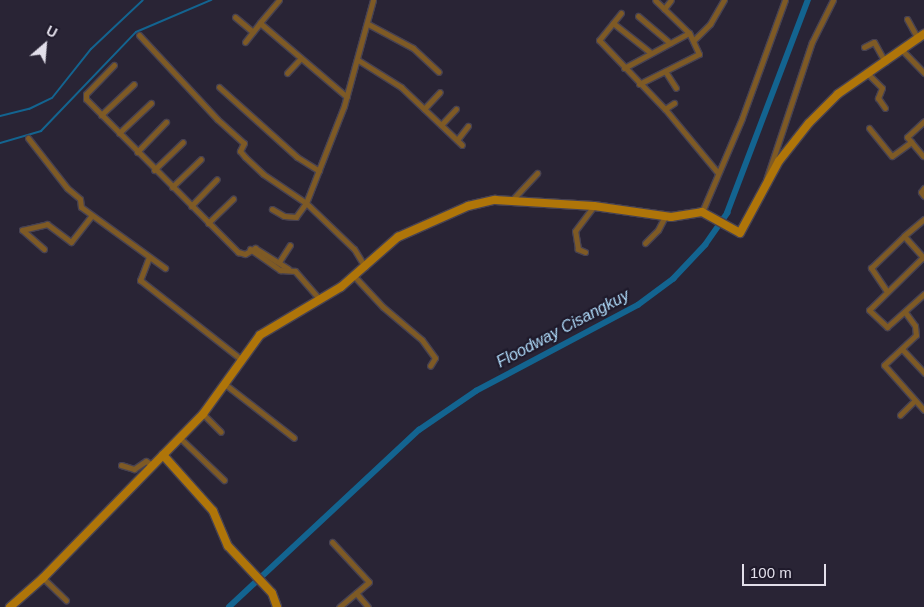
<!DOCTYPE html>
<style>
body{margin:0}
#map{position:relative;width:924px;height:607px;overflow:hidden;background:#292435;font-family:Arial,sans-serif}
div>[style]{position:absolute}
[style*='--x']{left:calc(var(--x)*1px);top:calc(var(--y)*1px);width:calc(var(--w)*1px);rotate:calc(var(--a)*1deg)}
.stream>*{height:2px;margin:-1px;padding:0 1px;transform-origin:1px;border-radius:1px;background:#136490}
.canal>*{height:5.5px;margin:-2.75px;padding:0 2.75px;transform-origin:2.75px;border-radius:2.75px;background:#136490}
.roads{filter:drop-shadow(1px 0 #474252) drop-shadow(-1px 0 #474252) drop-shadow(0 1px #474252) drop-shadow(0 -1px #474252)}
.street>*{height:5px;margin:-2.5px;padding:0 2.5px;transform-origin:2.5px;border-radius:2.5px;background:#7e5a25}
.secondary>*{height:8px;margin:-4px;padding:0 4px;transform-origin:4px;border-radius:4px;background:#af7509}
span{translate:-50% -50%;white-space:nowrap;text-align:center;line-height:1.15;-webkit-text-stroke:4.5px #1f1a2b;paint-order:stroke}
.water-label{font-size:16px;color:#afdaf9;font-style:italic}
.north{position:absolute;left:20px;top:20px;width:50px;height:50px;-webkit-text-stroke:4px #1f1a2b;paint-order:stroke;rotate:27deg;font-size:14px;font-weight:700;line-height:20px;text-align:center;color:#e2dfea}
.north::after{content:'';display:block;margin:auto;width:18px;height:22px;background:#e2dfea;clip-path:polygon(50% 0,100% 100%,50% 72%,0 100%)}
.scale{position:absolute;left:742px;top:564px;width:84px;height:22px;box-sizing:border-box;border:2px solid #e2dfea;border-top:0;padding-left:6px;font-size:15px;line-height:18px;white-space:nowrap;color:#e2dfea;-webkit-text-stroke:4px #1f1a2b;paint-order:stroke}
</style>
<div id="map">
<div class="stream">
<i style="--x:0;--y:116;--w:30;--a:-14"></i>
<i style="--x:29;--y:109;--w:25;--a:-26"></i>
<i style="--x:52;--y:98;--w:63;--a:-51.5"></i>
<i style="--x:91;--y:49;--w:71;--a:-43.3"></i>
<i style="--x:0;--y:143;--w:43;--a:-16.3"></i>
<i style="--x:41;--y:131;--w:137;--a:-46.2"></i>
<i style="--x:136;--y:32;--w:82;--a:-23.1"></i>
</div>
<div class="canal">
<i style="--x:229;--y:607;--w:260;--a:-43"></i>
<i style="--x:419;--y:430;--w:69;--a:-34.4"></i>
<i style="--x:476;--y:391;--w:183;--a:-28"></i>
<i style="--x:638;--y:305;--w:44;--a:-36.6"></i>
<i style="--x:673;--y:279;--w:47;--a:-46.7"></i>
<i style="--x:705;--y:245;--w:39;--a:-55"></i>
<i style="--x:727;--y:213;--w:228;--a:-69.2"></i>
</div>
<div class="roads">
<div class="street">
<i style="--x:279;--y:0;--w:30;--a:130"></i>
<i style="--x:260;--y:23;--w:114;--a:40.4"></i>
<i style="--x:664;--y:9;--w:11;--a:-52"></i>
<i style="--x:621;--y:13;--w:35;--a:129"></i>
<i style="--x:599;--y:40;--w:95;--a:46.3"></i>
<i style="--x:665;--y:109;--w:83;--a:50.4"></i>
<i style="--x:638;--y:16;--w:42;--a:40.2"></i>
<i style="--x:235;--y:17;--w:23;--a:40"></i>
<i style="--x:907;--y:19;--w:23;--a:61"></i>
<i style="--x:613;--y:23;--w:48;--a:38.3"></i>
<i style="--x:368;--y:24;--w:51;--a:28.1"></i>
<i style="--x:413;--y:48;--w:35;--a:43"></i>
<i style="--x:139;--y:35;--w:115;--a:47.1"></i>
<i style="--x:217;--y:119;--w:36;--a:42"></i>
<i style="--x:244;--y:143;--w:9;--a:117"></i>
<i style="--x:240;--y:151;--w:8;--a:50"></i>
<i style="--x:245;--y:157;--w:25;--a:43"></i>
<i style="--x:263;--y:174;--w:52;--a:34"></i>
<i style="--x:306;--y:203;--w:17;--a:126"></i>
<i style="--x:296;--y:217;--w:12;--a:-175"></i>
<i style="--x:284;--y:216;--w:14;--a:-150"></i>
<i style="--x:694;--y:40;--w:23;--a:-45"></i>
<i style="--x:710;--y:24;--w:28;--a:-60"></i>
<i style="--x:245;--y:42;--w:24;--a:-52"></i>
<i style="--x:864;--y:47;--w:11;--a:-27"></i>
<i style="--x:874;--y:42;--w:23;--a:61"></i>
<i style="--x:902;--y:50;--w:32;--a:46"></i>
<i style="--x:358;--y:60;--w:51;--a:32.1"></i>
<i style="--x:401;--y:87;--w:84;--a:43.6"></i>
<i style="--x:114;--y:65;--w:40;--a:134"></i>
<i style="--x:86;--y:94;--w:5;--a:90"></i>
<i style="--x:86;--y:99;--w:216;--a:45.2"></i>
<i style="--x:238;--y:252;--w:7;--a:16"></i>
<i style="--x:245;--y:254;--w:12;--a:-31"></i>
<i style="--x:255;--y:248;--w:39;--a:32"></i>
<i style="--x:624;--y:68;--w:74;--a:-28.3"></i>
<i style="--x:689;--y:33;--w:47;--a:-135.9"></i>
<i style="--x:665;--y:71;--w:20;--a:57"></i>
<i style="--x:287;--y:73;--w:19;--a:-47"></i>
<i style="--x:867;--y:73;--w:21;--a:45"></i>
<i style="--x:882;--y:88;--w:11;--a:112"></i>
<i style="--x:878;--y:98;--w:12;--a:55"></i>
<i style="--x:639;--y:84;--w:67;--a:-26.6"></i>
<i style="--x:699;--y:54;--w:23;--a:-115"></i>
<i style="--x:219;--y:87;--w:105;--a:41.9"></i>
<i style="--x:297;--y:157;--w:26;--a:32"></i>
<i style="--x:424;--y:109;--w:23;--a:-47"></i>
<i style="--x:665;--y:109;--w:11;--a:-34"></i>
<i style="--x:101;--y:115;--w:45;--a:-43.2"></i>
<i style="--x:441;--y:125;--w:22;--a:-47"></i>
<i style="--x:869;--y:128;--w:36;--a:51"></i>
<i style="--x:892;--y:156;--w:24;--a:-36"></i>
<i style="--x:119;--y:133;--w:44;--a:-43.2"></i>
<i style="--x:28;--y:138;--w:63;--a:52"></i>
<i style="--x:67;--y:188;--w:17;--a:40"></i>
<i style="--x:80;--y:199;--w:8;--a:83"></i>
<i style="--x:81;--y:207;--w:104;--a:36"></i>
<i style="--x:457;--y:140;--w:18;--a:-52"></i>
<i style="--x:137;--y:152;--w:42;--a:-46"></i>
<i style="--x:923;--y:156;--w:25;--a:-130"></i>
<i style="--x:907;--y:137;--w:23;--a:-43"></i>
<i style="--x:154;--y:170;--w:40;--a:-44"></i>
<i style="--x:766;--y:180;--w:145;--a:-71.6"></i>
<i style="--x:812;--y:42;--w:47;--a:-63.4"></i>
<i style="--x:172;--y:187;--w:40;--a:-44"></i>
<i style="--x:924;--y:188;--w:5;--a:127"></i>
<i style="--x:921;--y:192;--w:5;--a:53"></i>
<i style="--x:512;--y:200;--w:37;--a:-47"></i>
<i style="--x:191;--y:206;--w:37;--a:-46"></i>
<i style="--x:702;--y:212;--w:102;--a:-66.9"></i>
<i style="--x:742;--y:118;--w:126;--a:-70"></i>
<i style="--x:924;--y:219;--w:26;--a:140"></i>
<i style="--x:904;--y:236;--w:30;--a:48"></i>
<i style="--x:208;--y:223;--w:35;--a:-44"></i>
<i style="--x:645;--y:243;--w:18;--a:-45"></i>
<i style="--x:658;--y:230;--w:16;--a:-63"></i>
<i style="--x:44;--y:249;--w:29;--a:-139"></i>
<i style="--x:22;--y:230;--w:26;--a:-13"></i>
<i style="--x:47;--y:224;--w:30;--a:37"></i>
<i style="--x:71;--y:242;--w:33;--a:-52"></i>
<i style="--x:250;--y:249;--w:37;--a:35"></i>
<i style="--x:280;--y:270;--w:15;--a:4"></i>
<i style="--x:295;--y:271;--w:37;--a:49"></i>
<i style="--x:585;--y:252;--w:8;--a:-157"></i>
<i style="--x:578;--y:249;--w:18;--a:-99"></i>
<i style="--x:575;--y:231;--w:31;--a:-53"></i>
<i style="--x:924;--y:256;--w:77;--a:135.5"></i>
<i style="--x:869;--y:310;--w:25;--a:43"></i>
<i style="--x:887;--y:327;--w:50;--a:-41.7"></i>
<i style="--x:149;--y:257;--w:25;--a:111"></i>
<i style="--x:140;--y:280;--w:130;--a:38.1"></i>
<i style="--x:279;--y:262;--w:20;--a:-57"></i>
<i style="--x:365;--y:267;--w:21;--a:-121"></i>
<i style="--x:354;--y:249;--w:66;--a:-136.2"></i>
<i style="--x:306;--y:203;--w:104;--a:-68.6"></i>
<i style="--x:344;--y:106;--w:110;--a:-74.7"></i>
<i style="--x:354;--y:276;--w:42;--a:46.9"></i>
<i style="--x:383;--y:307;--w:51;--a:40.2"></i>
<i style="--x:422;--y:340;--w:22;--a:54"></i>
<i style="--x:435;--y:358;--w:9;--a:122"></i>
<i style="--x:886;--y:290;--w:27;--a:-124"></i>
<i style="--x:871;--y:268;--w:46;--a:-44.1"></i>
<i style="--x:905;--y:312;--w:17;--a:54"></i>
<i style="--x:915;--y:326;--w:9;--a:84"></i>
<i style="--x:916;--y:335;--w:44;--a:136.8"></i>
<i style="--x:884;--y:365;--w:60;--a:48.4"></i>
<i style="--x:902;--y:349;--w:33;--a:47"></i>
<i style="--x:226;--y:385;--w:86;--a:37.9"></i>
<i style="--x:203;--y:414;--w:25;--a:45"></i>
<i style="--x:900;--y:415;--w:21;--a:-45"></i>
<i style="--x:180;--y:438;--w:61;--a:43.7"></i>
<i style="--x:121;--y:465;--w:14;--a:17"></i>
<i style="--x:134;--y:469;--w:14;--a:-34"></i>
<i style="--x:146;--y:461;--w:7;--a:34"></i>
<i style="--x:332;--y:542;--w:54;--a:47.2"></i>
<i style="--x:369;--y:582;--w:39;--a:140"></i>
<i style="--x:43;--y:578;--w:32;--a:44"></i>
<i style="--x:356;--y:593;--w:18;--a:49"></i>
</div>
<div class="secondary">
<i style="--x:163;--y:455;--w:75;--a:48.2"></i>
<i style="--x:213;--y:511;--w:38;--a:67"></i>
<i style="--x:228;--y:546;--w:64;--a:46.9"></i>
<i style="--x:272;--y:593;--w:15;--a:70"></i>
<i style="--x:10;--y:607;--w:44;--a:-41.3"></i>
<i style="--x:43;--y:578;--w:229;--a:-45.7"></i>
<i style="--x:203;--y:414;--w:97;--a:-54.2"></i>
<i style="--x:260;--y:335;--w:94;--a:-30.7"></i>
<i style="--x:341;--y:287;--w:76;--a:-41.3"></i>
<i style="--x:398;--y:237;--w:77;--a:-23.9"></i>
<i style="--x:468;--y:206;--w:28;--a:-13"></i>
<i style="--x:495;--y:200;--w:99;--a:3.5"></i>
<i style="--x:594;--y:206;--w:78;--a:8.1"></i>
<i style="--x:671;--y:217;--w:31;--a:-9"></i>
<i style="--x:702;--y:212;--w:43;--a:28.9"></i>
<i style="--x:740;--y:233;--w:82;--a:-61.6"></i>
<i style="--x:779;--y:161;--w:48;--a:-51.7"></i>
<i style="--x:809;--y:123;--w:41;--a:-45"></i>
<i style="--x:838;--y:94;--w:105;--a:-34.9"></i>
</div>
</div>
<div class="water-label">
<span style="left:563px;top:329px;rotate:-28deg">Floodway Cisangkuy</span>
</div>
<div class="north">U</div>
<div class="scale">100 m</div>
</div>
